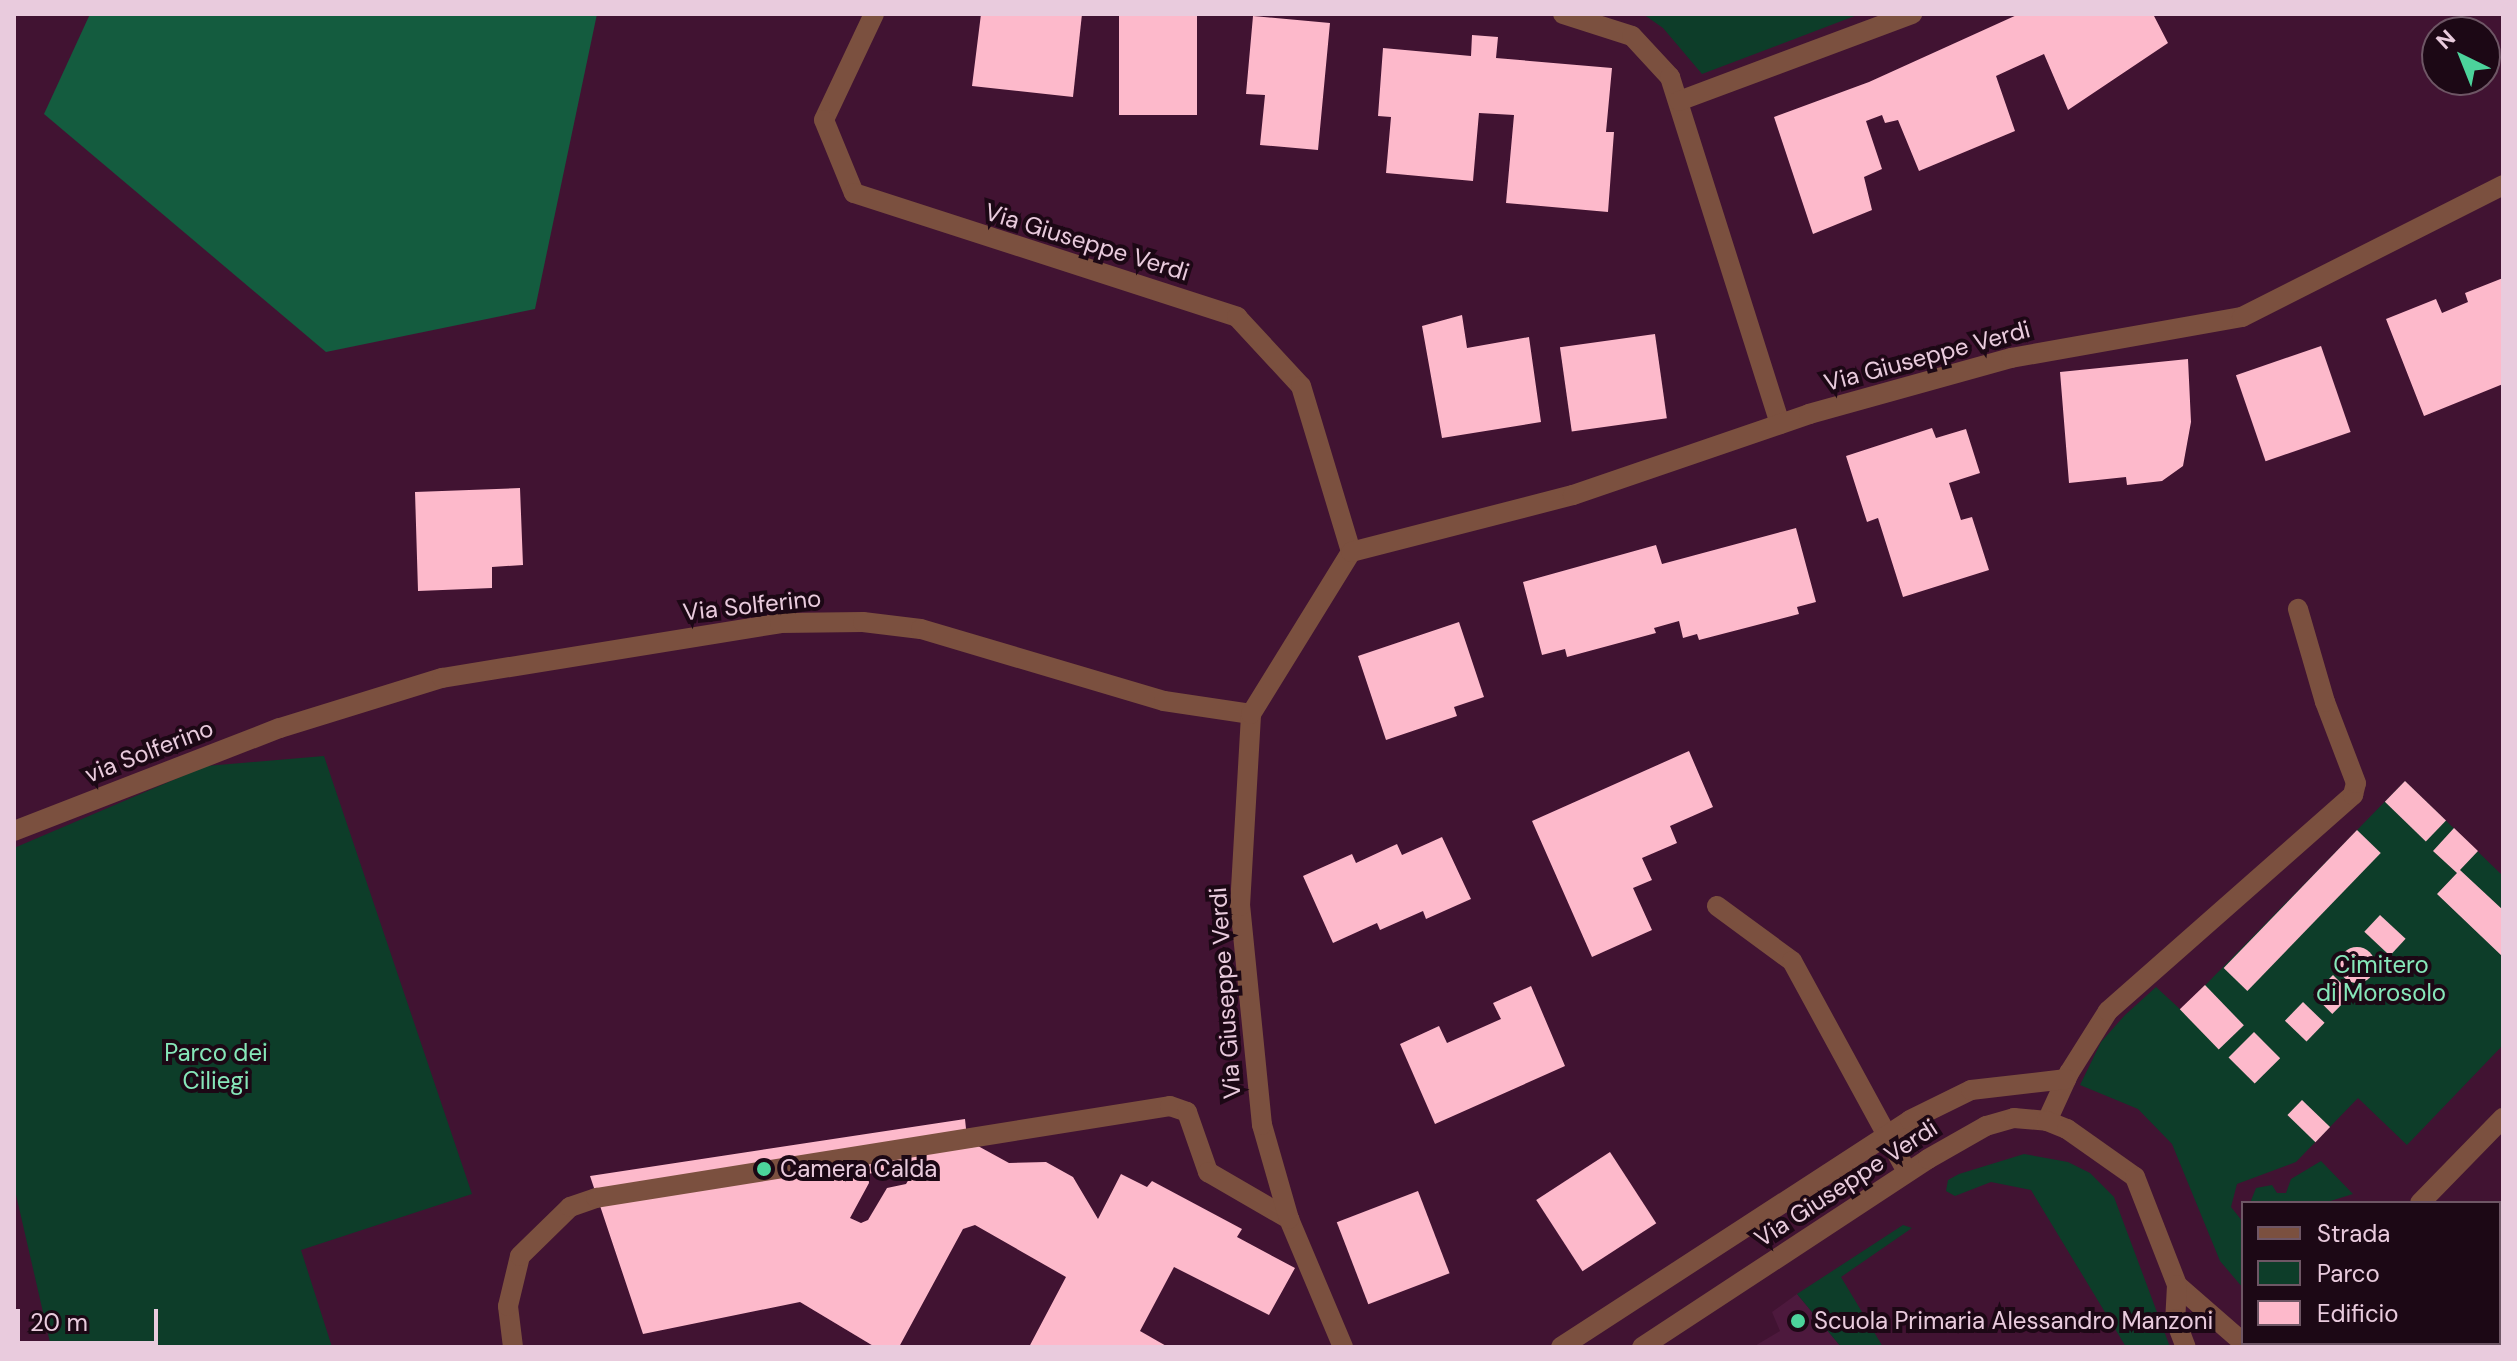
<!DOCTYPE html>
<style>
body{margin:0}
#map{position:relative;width:2517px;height:1361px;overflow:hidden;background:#411332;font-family:"DM Sans",sans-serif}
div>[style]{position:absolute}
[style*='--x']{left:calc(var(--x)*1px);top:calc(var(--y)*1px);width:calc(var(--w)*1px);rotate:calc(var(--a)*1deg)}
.built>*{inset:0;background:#4d193d}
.green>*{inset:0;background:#0d3d29}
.forest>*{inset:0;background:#145c3f}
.building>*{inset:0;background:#fdb9cb;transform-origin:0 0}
.round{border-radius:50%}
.minor>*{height:20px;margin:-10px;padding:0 10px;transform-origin:10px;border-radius:10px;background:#7b503f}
.dots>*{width:22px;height:22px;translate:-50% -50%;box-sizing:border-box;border:4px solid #1c0815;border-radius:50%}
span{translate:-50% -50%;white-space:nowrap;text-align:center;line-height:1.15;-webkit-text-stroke:8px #1c0815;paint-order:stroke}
.street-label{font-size:24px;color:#e9cbdd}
.park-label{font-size:24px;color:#86e7b9}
.poi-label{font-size:24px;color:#e9cbdd}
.left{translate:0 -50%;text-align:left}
.frame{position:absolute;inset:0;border:16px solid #e9cbdd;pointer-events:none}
.legend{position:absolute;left:2241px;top:1201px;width:260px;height:144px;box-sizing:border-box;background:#1c0815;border:2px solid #6e5665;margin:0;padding:10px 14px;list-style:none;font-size:24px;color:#e9cbdd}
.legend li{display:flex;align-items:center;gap:16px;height:40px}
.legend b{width:40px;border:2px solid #6e5665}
.north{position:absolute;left:2421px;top:16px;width:80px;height:80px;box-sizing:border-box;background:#1c0815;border:2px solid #6e5665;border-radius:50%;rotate:317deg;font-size:22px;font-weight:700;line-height:32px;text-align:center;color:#e9cbdd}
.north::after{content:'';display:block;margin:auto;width:28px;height:36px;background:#4cd39b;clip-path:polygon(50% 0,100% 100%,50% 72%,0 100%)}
.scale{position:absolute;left:16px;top:1309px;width:142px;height:36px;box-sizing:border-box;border:4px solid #e9cbdd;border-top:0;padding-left:10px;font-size:24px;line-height:28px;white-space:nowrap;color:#e9cbdd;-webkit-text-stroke:6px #1c0815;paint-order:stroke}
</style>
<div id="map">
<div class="built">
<i style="clip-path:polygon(1797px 1294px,1841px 1347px,1753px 1347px,1780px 1331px,1772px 1312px)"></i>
</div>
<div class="green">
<i style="clip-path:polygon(1643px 14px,1860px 14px,1702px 74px,1663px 28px)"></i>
<i style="clip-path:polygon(324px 756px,472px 1194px,301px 1250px,332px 1347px,51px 1347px,14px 1186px,14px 848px,206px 766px)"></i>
<i style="clip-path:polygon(2405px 781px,2503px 876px,2503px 1045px,2407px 1145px,2358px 1098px,2296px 1162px,2237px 1184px,2231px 1207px,2243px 1222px,2243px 1288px,2220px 1261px,2172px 1144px,2138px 1109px,2080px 1085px,2101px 1042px,2125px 1015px,2156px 987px,2181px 1010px)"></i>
<i style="clip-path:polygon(2024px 1154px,2068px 1162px,2090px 1173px,2114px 1197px,2170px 1347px,2126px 1347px,2031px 1190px,1991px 1182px,1955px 1196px,1946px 1191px,1948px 1180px,1959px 1174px)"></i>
<i style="clip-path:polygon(2321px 1161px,2353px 1194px,2324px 1203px,2250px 1203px,2256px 1188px,2272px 1185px,2277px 1193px,2286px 1193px,2291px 1179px)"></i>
<i style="clip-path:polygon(1903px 1225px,1912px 1228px,1841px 1277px,1883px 1347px,1841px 1347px,1797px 1294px)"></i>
</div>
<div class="forest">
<i style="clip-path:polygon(90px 14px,597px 14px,535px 309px,326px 352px,44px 114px)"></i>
</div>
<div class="building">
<i style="clip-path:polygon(981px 14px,1082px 14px,1073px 97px,972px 86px)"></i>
<i style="left:1119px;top:14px;width:78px;height:101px"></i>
<i style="clip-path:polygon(2019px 14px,2153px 14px,2168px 43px,2068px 110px,2044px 54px,1996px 76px,2015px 131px,1919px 171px,1898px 120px,1885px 123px,1882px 115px,1866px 121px,1882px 169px,1864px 177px,1872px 210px,1813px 234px,1774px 117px,1869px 82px)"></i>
<i style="clip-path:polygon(1253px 16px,1330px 23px,1318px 150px,1260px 145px,1265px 95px,1246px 94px)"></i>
<i style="clip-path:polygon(1472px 35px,1498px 37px,1496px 58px,1612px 68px,1606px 132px,1614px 132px,1608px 212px,1506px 203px,1514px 115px,1479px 113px,1473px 181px,1386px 173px,1391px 117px,1378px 116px,1383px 48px,1471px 56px)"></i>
<i style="clip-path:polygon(2503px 278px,2503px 384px,2424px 416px,2386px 319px,2436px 299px,2442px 313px,2468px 302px,2465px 293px)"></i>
<i style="clip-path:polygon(1462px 315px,1467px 348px,1529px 337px,1541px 422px,1442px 438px,1422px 326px)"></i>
<i style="left:1655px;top:334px;width:85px;height:96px;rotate:82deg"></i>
<i style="left:2321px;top:346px;width:91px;height:90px;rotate:71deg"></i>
<i style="clip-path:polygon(2188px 359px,2191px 422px,2183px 466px,2162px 481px,2127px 485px,2126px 477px,2069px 483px,2060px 372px)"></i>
<i style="clip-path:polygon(1932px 428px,1936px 438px,1966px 429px,1980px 473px,1949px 483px,1961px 520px,1972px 517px,1989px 570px,1903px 597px,1878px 518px,1867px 522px,1846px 456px)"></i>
<i style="clip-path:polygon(520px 488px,523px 565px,492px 567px,492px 588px,418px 591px,415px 492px)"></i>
<i style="clip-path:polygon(1796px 528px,1816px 602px,1797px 607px,1799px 614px,1699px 640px,1697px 634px,1683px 638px,1679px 621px,1654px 628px,1656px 633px,1567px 657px,1565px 649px,1542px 655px,1523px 582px,1656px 545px,1662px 564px)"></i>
<i style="clip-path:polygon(1459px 622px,1484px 697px,1454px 707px,1457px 716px,1386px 740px,1358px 656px)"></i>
<i style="clip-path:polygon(1689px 751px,1713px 807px,1670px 826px,1677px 843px,1642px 858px,1652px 880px,1633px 888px,1652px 930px,1592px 957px,1532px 821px)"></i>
<i style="left:2405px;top:781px;width:57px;height:29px;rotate:44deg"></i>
<i style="clip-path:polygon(2454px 828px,2478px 851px,2460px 870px,2503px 910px,2503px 957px,2437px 894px,2457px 873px,2433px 851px)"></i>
<i style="left:2357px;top:830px;width:33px;height:192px;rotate:44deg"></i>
<i style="clip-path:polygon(1442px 837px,1471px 899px,1426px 919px,1423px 911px,1380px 930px,1377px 923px,1333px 943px,1303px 876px,1352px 854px,1356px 863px,1397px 844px,1402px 855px)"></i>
<i style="left:2380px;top:915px;width:35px;height:23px;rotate:43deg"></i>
<i class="round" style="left:2339px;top:947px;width:36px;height:36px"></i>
<i style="left:2333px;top:975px;width:27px;height:28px;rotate:45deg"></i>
<i style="left:2205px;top:985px;width:56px;height:35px;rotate:46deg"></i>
<i style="clip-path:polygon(1531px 986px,1565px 1066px,1435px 1124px,1400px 1044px,1439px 1026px,1447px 1043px,1501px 1019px,1493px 1003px)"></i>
<i style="left:2303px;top:1002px;width:30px;height:26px;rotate:44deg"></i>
<i style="left:2254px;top:1032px;width:37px;height:36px;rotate:45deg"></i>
<i style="left:2302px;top:1100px;width:39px;height:21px;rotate:44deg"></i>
<i style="clip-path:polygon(evenodd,965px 1119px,968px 1148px,978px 1146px,1009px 1163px,1046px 1162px,1073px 1177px,1098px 1219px,1121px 1174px,1147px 1187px,1152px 1181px,1242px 1229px,1237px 1237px,1295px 1268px,1269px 1315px,1174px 1267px,1140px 1331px,1168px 1347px,1029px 1347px,1066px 1277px,975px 1225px,963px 1229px,899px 1347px,875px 1347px,800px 1302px,643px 1334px,590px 1176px,965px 1119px,918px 1164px,906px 1184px,887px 1188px,868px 1220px,861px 1223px,850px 1218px,869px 1183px,868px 1174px,918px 1164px)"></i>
<i style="left:1610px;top:1152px;width:85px;height:88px;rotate:57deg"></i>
<i style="left:1418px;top:1191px;width:88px;height:87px;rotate:69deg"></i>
</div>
<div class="minor">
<i style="--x:874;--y:14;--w:117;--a:115.3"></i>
<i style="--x:824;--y:120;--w:79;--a:67.7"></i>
<i style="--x:854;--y:193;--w:403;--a:17.9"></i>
<i style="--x:1237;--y:317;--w:94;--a:47.2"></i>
<i style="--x:1301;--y:386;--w:173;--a:73.2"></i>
<i style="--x:1563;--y:14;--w:72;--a:17.7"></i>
<i style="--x:1632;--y:36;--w:56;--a:47.2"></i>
<i style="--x:1670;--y:77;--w:364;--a:72.4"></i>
<i style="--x:1679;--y:101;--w:249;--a:-20.5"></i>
<i style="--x:14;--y:831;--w:285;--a:-21.2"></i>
<i style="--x:280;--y:728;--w:170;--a:-17.2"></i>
<i style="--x:442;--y:678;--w:342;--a:-9.2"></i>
<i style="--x:780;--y:623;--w:83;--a:-0.7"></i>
<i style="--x:863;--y:622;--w:58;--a:6.9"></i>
<i style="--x:921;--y:629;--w:253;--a:16.5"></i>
<i style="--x:1164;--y:701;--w:88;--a:8.5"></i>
<i style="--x:1717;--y:906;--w:93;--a:36.3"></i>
<i style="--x:1792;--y:961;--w:240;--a:61.4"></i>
<i style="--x:2047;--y:1121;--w:53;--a:-65.4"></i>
<i style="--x:2069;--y:1073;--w:73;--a:-57.8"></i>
<i style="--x:2108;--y:1011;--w:327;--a:-41.4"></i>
<i style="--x:2353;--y:795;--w:12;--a:-76"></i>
<i style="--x:2356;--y:783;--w:87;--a:-110.9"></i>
<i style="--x:2325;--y:702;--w:97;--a:-106.2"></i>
<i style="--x:2420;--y:1203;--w:119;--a:-45.7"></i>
<i style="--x:2177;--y:1285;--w:94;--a:41.1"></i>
<i style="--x:2499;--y:1287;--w:4;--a:14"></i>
<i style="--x:513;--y:1347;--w:41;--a:-97"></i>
<i style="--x:508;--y:1306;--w:51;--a:-76.5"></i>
<i style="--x:520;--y:1256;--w:70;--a:-44.4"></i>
<i style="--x:570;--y:1207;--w:28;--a:-19"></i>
<i style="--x:596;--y:1198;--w:581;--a:-9.11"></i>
<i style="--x:1170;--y:1106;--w:18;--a:19"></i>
<i style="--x:1187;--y:1112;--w:64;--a:70.7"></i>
<i style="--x:1208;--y:1172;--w:94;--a:30.1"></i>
<i style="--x:1343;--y:1347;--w:139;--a:-112.9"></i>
<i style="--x:1289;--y:1219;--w:98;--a:-106"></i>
<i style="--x:1262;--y:1125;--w:220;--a:-95.7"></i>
<i style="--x:1240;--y:906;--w:192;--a:-86.7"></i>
<i style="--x:1251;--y:714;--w:190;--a:-58.3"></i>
<i style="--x:1351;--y:552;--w:229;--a:-14.4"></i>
<i style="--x:1573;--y:495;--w:250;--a:-18.9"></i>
<i style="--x:1809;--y:414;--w:210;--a:-15.5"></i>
<i style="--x:2011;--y:358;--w:235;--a:-10.1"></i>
<i style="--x:2242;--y:317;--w:292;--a:-26.8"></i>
<i style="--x:1561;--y:1347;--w:416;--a:-33"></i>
<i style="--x:1910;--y:1120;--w:68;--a:-26.2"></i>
<i style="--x:1971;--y:1090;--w:96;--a:-6.6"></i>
<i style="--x:1642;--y:1347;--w:342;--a:-33.3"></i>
<i style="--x:1928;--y:1159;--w:67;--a:-29.6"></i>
<i style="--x:1986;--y:1126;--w:29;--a:-16"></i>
<i style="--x:2014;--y:1118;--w:33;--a:5"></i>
<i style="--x:2047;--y:1121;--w:22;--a:22"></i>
<i style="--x:2067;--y:1129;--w:83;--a:35.2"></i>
<i style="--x:2135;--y:1177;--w:116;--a:68.7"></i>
<i style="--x:2177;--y:1285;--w:34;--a:93"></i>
<i style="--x:2175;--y:1319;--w:30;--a:69"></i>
<i style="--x:2306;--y:1347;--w:5;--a:-53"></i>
</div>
<div class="dots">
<i style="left:764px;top:1169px;background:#4cd39b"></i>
<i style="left:1798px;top:1321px;background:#4cd39b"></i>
</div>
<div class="street-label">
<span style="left:1087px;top:242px;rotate:17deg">Via Giuseppe Verdi</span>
<span style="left:1927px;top:356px;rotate:-15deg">Via Giuseppe Verdi</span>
<span style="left:752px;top:605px;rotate:-6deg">Via Solferino</span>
<span style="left:149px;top:751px;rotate:-21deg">via Solferino</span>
<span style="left:1225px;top:993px;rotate:-94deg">Via Giuseppe Verdi</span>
<span style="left:1846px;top:1183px;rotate:-33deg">Via Giuseppe Verdi</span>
</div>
<div class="park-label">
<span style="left:2381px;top:979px">Cimitero<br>di Morosolo</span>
<span style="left:216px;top:1067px">Parco dei<br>Ciliegi</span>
</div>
<div class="poi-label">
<span class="left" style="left:780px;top:1169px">Camera Calda</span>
<span class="left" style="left:1814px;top:1321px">Scuola Primaria Alessandro Manzoni</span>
</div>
<div class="frame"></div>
<ul class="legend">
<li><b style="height:10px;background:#7b503f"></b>Strada</li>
<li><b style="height:22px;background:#0d3d29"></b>Parco</li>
<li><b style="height:22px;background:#fdb9cb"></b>Edificio</li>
</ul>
<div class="north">N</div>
<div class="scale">20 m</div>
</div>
